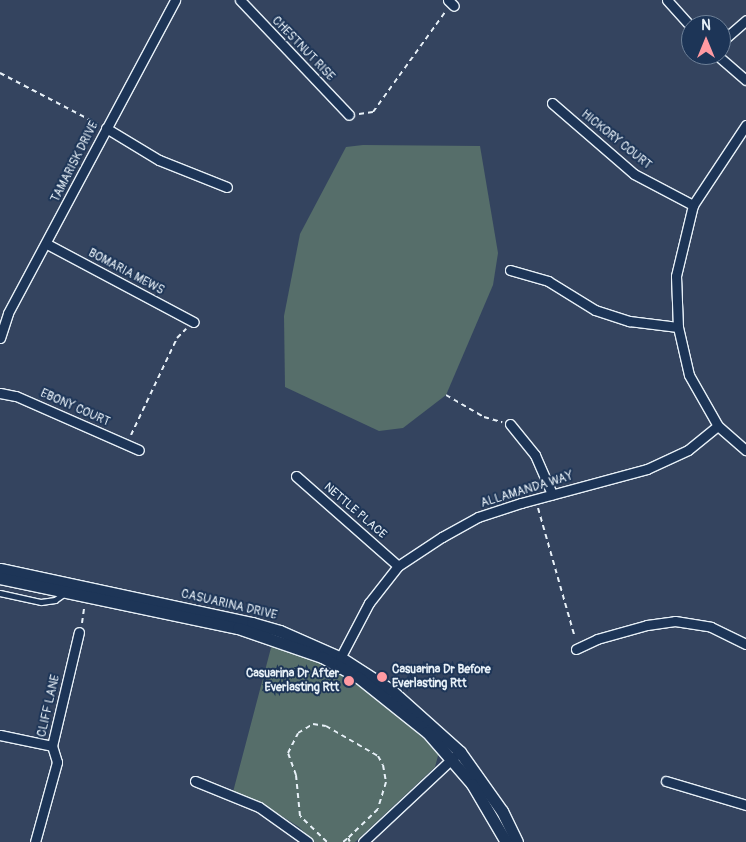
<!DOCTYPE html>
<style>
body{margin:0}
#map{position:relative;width:746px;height:842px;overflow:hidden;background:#34445f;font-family:Pangolin,sans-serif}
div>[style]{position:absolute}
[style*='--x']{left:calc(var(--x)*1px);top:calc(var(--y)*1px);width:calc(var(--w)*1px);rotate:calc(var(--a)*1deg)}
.green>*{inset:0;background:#566e6a}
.path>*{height:2px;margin-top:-1px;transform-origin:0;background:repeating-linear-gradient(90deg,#e8f1f8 0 5px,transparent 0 9px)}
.roads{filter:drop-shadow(1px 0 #e8f1f8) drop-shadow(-1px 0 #e8f1f8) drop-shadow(0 1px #e8f1f8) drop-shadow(0 -1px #e8f1f8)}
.service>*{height:4.5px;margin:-2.25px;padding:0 2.25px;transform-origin:2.25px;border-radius:2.25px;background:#1d3557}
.minor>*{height:9px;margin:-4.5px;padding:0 4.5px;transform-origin:4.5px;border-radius:4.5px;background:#1d3557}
.tertiary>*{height:11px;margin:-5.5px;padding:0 5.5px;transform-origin:5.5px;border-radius:5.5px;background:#1d3557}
.dots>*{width:14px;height:14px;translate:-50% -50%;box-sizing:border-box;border:2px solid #1d3557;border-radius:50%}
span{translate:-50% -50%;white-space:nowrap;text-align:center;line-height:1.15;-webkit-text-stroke:4px #1d3557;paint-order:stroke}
.street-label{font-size:12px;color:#e8f1f8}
.poi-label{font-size:12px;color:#e8f1f8;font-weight:700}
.left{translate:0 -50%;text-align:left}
.right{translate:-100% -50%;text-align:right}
.north{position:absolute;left:681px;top:15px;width:50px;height:50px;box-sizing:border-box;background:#1d3557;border:1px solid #6e8097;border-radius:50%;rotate:0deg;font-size:14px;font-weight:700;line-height:20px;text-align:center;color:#e8f1f8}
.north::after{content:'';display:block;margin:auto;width:18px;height:22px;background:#ff9aa2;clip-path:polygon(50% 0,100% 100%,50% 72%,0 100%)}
</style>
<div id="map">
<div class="green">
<i style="clip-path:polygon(363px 145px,480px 146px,498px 253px,493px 285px,446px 395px,403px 428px,379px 431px,285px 387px,284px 316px,300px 234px,346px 147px)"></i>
<i style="clip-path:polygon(272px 644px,301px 653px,372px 693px,439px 752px,435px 767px,355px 842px,314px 842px,299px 827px,266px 806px,233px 792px)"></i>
</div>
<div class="path">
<i style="--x:0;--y:73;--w:110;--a:27.5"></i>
<i style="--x:359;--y:114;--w:14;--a:-8"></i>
<i style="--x:373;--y:112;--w:123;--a:-54.2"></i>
<i style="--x:446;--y:395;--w:44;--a:30.1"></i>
<i style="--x:484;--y:417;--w:19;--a:16"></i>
<i style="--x:131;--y:435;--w:107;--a:-64.6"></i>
<i style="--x:177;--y:338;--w:13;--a:-45"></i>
<i style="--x:538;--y:508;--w:135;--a:74.1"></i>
<i style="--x:82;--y:623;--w:15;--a:-82"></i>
<i style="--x:327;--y:842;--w:37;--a:-136"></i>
<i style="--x:300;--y:816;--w:41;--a:-95.6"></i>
<i style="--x:296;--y:775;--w:23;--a:-110"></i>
<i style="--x:288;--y:753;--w:22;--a:-63"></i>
<i style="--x:298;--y:733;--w:17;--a:-31"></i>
<i style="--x:313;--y:724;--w:13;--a:9"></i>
<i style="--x:326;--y:726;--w:60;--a:30"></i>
<i style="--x:378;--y:756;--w:10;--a:61"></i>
<i style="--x:383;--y:765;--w:17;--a:80"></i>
<i style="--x:386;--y:782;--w:28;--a:107"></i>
<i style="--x:378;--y:809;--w:42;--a:136"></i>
<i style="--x:348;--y:838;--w:4;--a:63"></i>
<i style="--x:343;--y:842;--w:6;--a:-39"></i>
</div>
<div class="roads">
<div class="service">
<i style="--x:0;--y:593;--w:42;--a:12.4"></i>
<i style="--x:41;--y:602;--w:14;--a:-8"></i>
<i style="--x:55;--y:600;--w:12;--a:-35"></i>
</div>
<div class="minor">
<i style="--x:240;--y:0;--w:158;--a:46.5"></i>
<i style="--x:448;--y:0;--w:8;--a:45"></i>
<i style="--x:667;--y:0;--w:36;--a:48"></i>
<i style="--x:721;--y:42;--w:33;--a:-41"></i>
<i style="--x:717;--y:55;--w:38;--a:41"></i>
<i style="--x:552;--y:103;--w:108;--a:40.9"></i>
<i style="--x:634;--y:174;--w:67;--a:27.7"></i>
<i style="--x:746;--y:125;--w:96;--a:123.5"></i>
<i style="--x:693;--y:205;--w:73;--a:103.5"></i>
<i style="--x:676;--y:276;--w:51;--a:87.8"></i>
<i style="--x:678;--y:327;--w:49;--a:77.1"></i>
<i style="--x:689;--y:375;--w:59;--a:60.4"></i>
<i style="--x:718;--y:426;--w:37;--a:41"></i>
<i style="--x:106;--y:128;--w:62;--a:31.1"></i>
<i style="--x:159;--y:160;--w:73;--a:21.7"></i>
<i style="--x:47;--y:244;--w:166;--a:28"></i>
<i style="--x:510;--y:270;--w:40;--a:16"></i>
<i style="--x:548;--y:281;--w:55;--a:31.7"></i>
<i style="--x:595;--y:310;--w:36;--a:18"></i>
<i style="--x:629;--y:321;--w:49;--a:7"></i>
<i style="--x:0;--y:338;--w:26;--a:-72"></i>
<i style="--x:8;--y:313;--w:355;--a:-61.9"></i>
<i style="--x:0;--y:393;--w:16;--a:11"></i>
<i style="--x:16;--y:396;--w:134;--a:23.7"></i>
<i style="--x:510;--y:424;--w:40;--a:51"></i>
<i style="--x:535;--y:455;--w:43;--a:66.4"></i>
<i style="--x:296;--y:476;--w:136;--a:41.4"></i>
<i style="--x:576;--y:649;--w:23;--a:-25"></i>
<i style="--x:597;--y:639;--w:52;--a:-15.6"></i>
<i style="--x:647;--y:625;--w:28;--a:-8"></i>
<i style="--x:675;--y:621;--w:36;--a:9"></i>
<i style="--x:711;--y:627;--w:39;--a:26"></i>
<i style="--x:338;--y:662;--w:67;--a:-62.3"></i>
<i style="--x:369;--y:603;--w:47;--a:-51.9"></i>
<i style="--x:398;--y:566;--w:53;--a:-33.4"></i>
<i style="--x:442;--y:537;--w:41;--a:-29.1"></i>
<i style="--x:478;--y:517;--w:45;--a:-18"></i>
<i style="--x:521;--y:503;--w:131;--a:-15.1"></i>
<i style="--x:647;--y:469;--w:45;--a:-24.9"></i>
<i style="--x:688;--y:450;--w:38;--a:-39"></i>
<i style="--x:0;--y:735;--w:53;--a:11.9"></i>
<i style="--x:195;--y:781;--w:69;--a:22.1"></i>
<i style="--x:259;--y:807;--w:60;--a:35.5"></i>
<i style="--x:666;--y:781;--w:84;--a:16.7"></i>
<i style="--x:35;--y:842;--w:83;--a:-74.6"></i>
<i style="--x:57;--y:762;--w:17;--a:-107"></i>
<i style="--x:52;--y:746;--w:117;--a:-76.7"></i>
<i style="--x:363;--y:842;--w:127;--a:-43.1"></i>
</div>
<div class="tertiary">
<i style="--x:0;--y:569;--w:258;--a:12.1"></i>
<i style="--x:252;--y:623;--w:29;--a:16"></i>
<i style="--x:280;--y:631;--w:67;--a:23.9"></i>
<i style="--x:341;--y:658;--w:59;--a:32.6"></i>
<i style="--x:391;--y:690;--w:93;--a:41.9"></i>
<i style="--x:460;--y:752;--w:72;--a:54.6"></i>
<i style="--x:502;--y:811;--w:34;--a:64"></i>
<i style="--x:0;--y:578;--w:243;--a:11.9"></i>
<i style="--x:238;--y:628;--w:89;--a:19"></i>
<i style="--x:322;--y:657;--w:41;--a:29.1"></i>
<i style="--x:358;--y:677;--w:88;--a:38.6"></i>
<i style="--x:427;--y:732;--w:69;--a:49.1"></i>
<i style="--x:472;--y:784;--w:67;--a:59.6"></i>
</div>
</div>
<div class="dots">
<i style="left:382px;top:677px;background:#ff9aa2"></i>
<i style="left:349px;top:681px;background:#ff9aa2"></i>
</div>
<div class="street-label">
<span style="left:303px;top:49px;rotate:46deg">CHESTNUT RISE</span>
<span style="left:616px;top:140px;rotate:39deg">HICKORY COURT</span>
<span style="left:75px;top:162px;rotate:-63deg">TAMARISK DRIVE</span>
<span style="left:126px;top:272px;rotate:28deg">BOMARIA MEWS</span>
<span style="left:75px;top:408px;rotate:24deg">EBONY COURT</span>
<span style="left:527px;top:490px;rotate:-17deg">ALLAMANDA WAY</span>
<span style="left:355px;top:511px;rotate:41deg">NETTLE PLACE</span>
<span style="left:229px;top:605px;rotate:13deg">CASUARINA DRIVE</span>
<span style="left:49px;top:706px;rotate:-77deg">CLIFF LANE</span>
</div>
<div class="poi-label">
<span class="left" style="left:392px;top:677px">Casuarina Dr Before<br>Everlasting Rtt</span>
<span class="right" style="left:339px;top:681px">Casuarina Dr After<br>Everlasting Rtt</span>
</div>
<div class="north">N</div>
</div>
